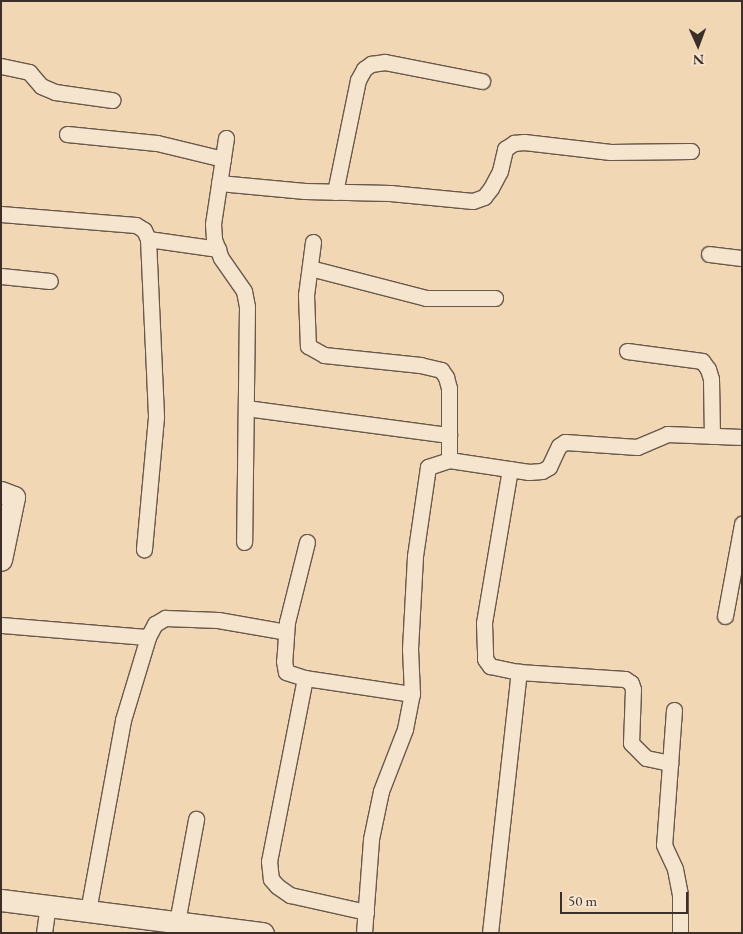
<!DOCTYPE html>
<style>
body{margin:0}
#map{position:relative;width:743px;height:934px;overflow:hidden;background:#f1d7b3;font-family:"EB Garamond",serif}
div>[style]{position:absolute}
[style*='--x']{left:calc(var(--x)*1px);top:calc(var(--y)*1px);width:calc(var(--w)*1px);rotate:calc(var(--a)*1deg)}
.roads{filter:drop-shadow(1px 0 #69584c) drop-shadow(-1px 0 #69584c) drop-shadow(0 1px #69584c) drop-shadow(0 -1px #69584c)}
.street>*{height:15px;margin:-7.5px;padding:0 7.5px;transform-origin:7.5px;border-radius:7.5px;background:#f6e5ce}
.secondary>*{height:21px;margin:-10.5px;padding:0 10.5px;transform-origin:10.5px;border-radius:10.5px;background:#f6e5ce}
span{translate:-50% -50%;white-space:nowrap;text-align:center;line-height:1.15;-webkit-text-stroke:4px #f6e5ce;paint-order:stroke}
.frame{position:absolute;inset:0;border:2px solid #3c2e29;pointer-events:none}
.north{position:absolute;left:673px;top:20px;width:50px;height:50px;-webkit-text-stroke:4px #f6e5ce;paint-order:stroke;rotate:178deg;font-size:14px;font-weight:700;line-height:20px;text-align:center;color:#3c2e29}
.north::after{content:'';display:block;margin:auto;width:18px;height:22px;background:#3c2e29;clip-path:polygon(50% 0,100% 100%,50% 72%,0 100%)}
.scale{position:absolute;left:560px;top:892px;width:128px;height:22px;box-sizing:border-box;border:2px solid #3c2e29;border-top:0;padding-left:6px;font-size:15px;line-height:18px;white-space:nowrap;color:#3c2e29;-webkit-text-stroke:4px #f6e5ce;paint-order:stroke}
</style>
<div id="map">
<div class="roads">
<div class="street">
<i style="--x:1;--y:66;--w:29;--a:12"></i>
<i style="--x:29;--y:72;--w:18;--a:49"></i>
<i style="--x:41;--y:86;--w:15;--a:23"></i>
<i style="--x:55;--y:92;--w:58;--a:8"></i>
<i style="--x:67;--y:134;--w:90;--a:5.7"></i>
<i style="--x:157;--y:143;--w:68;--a:13.6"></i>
<i style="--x:226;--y:138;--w:87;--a:98.6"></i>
<i style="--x:213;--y:224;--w:15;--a:86"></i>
<i style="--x:214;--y:239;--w:20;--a:70"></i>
<i style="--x:221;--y:258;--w:40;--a:55.1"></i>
<i style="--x:244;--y:291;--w:16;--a:79"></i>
<i style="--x:247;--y:307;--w:235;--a:90.7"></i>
<i style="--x:219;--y:183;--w:86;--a:5.3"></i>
<i style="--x:305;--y:191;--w:85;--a:1.3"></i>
<i style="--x:390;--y:193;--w:83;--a:5.5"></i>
<i style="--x:473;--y:201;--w:12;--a:-20"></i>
<i style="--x:484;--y:197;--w:11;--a:-52"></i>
<i style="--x:491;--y:188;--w:19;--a:-62"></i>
<i style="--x:500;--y:171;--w:23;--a:-77"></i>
<i style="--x:505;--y:149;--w:11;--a:-34"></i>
<i style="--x:514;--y:143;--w:10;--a:-6"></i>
<i style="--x:524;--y:142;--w:87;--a:6.6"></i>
<i style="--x:610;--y:152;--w:81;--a:-0.7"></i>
<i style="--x:335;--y:192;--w:114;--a:-78.4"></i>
<i style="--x:358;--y:80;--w:13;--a:-61"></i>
<i style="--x:364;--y:69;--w:9;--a:-36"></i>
<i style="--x:371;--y:64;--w:14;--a:-8"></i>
<i style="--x:385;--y:62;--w:99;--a:11.1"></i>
<i style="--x:1;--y:214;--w:135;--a:4.7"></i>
<i style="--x:136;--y:225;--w:9;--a:32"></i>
<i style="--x:144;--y:230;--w:10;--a:66"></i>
<i style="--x:148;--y:239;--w:178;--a:87.4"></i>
<i style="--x:156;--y:417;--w:133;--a:95.2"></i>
<i style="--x:148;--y:239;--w:71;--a:8.1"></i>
<i style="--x:313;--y:242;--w:53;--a:97.5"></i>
<i style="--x:306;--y:295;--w:51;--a:87.8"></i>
<i style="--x:308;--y:346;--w:18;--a:29"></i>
<i style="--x:324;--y:355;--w:97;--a:5.9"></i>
<i style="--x:420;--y:365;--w:22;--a:13"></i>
<i style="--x:441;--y:370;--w:9;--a:54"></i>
<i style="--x:446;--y:377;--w:11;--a:75"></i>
<i style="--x:449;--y:388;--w:72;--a:90"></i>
<i style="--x:709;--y:254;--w:33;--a:7"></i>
<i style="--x:310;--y:268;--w:120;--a:14.5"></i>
<i style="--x:426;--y:298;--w:69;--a:0"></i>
<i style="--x:1;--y:276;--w:49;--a:5.8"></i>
<i style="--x:627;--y:351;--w:76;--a:7.6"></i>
<i style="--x:702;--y:361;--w:10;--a:53"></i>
<i style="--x:708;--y:369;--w:10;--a:73"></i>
<i style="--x:711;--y:379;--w:57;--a:89"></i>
<i style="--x:246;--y:408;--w:205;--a:7.6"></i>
<i style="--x:510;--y:469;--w:156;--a:99.6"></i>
<i style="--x:484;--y:623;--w:36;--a:88"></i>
<i style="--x:485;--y:659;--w:9;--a:54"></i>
<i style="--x:490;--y:666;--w:30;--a:12"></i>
<i style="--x:519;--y:672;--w:106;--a:3.8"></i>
<i style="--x:625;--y:679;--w:7;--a:34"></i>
<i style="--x:631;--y:683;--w:6;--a:72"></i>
<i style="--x:633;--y:689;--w:54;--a:92.1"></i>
<i style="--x:631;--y:743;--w:21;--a:45"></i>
<i style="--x:646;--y:758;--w:25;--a:12"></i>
<i style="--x:307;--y:542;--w:82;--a:104"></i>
<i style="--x:287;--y:622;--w:39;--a:94"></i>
<i style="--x:284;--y:661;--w:11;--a:80"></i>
<i style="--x:286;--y:672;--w:20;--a:18"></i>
<i style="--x:305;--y:678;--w:108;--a:8.5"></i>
<i style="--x:725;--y:616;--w:94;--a:-79.5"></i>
<i style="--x:1;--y:625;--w:147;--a:4.7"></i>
<i style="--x:305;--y:678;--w:187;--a:101.1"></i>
<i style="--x:269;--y:861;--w:18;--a:84"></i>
<i style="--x:271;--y:879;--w:9;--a:49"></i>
<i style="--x:277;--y:886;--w:16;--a:35"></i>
<i style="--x:290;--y:895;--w:78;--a:12.6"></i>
<i style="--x:674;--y:710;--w:135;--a:94.2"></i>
<i style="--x:664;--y:845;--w:26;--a:65"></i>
<i style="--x:675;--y:869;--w:26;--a:79"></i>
<i style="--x:680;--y:895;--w:38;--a:90"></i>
<i style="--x:88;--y:911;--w:194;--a:-79.6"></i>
<i style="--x:123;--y:720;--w:87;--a:-73.2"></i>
<i style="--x:148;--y:637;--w:15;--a:-62"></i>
<i style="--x:155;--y:624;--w:12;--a:-31"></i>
<i style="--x:165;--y:618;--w:53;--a:2.2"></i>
<i style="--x:218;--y:620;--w:69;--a:10"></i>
<i style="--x:177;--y:922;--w:105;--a:-79.5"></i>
<i style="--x:44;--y:933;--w:27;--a:-82"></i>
<i style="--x:364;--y:933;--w:94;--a:-85.7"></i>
<i style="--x:371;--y:839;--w:49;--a:-78.2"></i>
<i style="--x:381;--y:791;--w:66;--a:-68.8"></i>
<i style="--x:405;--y:729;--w:36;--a:-79"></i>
<i style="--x:412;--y:694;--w:45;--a:-92.5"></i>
<i style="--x:410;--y:649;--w:93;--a:-86.9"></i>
<i style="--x:415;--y:556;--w:90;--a:-81.7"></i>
<i style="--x:428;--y:467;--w:22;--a:-18"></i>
<i style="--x:449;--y:460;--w:81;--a:8.5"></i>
<i style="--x:529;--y:472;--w:13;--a:-4"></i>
<i style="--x:542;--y:471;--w:8;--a:-30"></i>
<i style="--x:549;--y:467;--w:23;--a:-65"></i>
<i style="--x:559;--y:446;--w:7;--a:-34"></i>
<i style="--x:565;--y:442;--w:72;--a:4"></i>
<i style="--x:637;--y:447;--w:33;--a:-23"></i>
<i style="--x:667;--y:434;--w:75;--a:2.3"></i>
<i style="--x:490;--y:933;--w:263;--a:-83.7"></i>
</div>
<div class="secondary">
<i style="--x:1;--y:492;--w:14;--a:21"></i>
<i style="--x:14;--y:497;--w:64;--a:101.7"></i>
<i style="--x:1;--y:900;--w:264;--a:7.2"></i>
</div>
</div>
<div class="frame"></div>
<div class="north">N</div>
<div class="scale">50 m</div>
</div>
